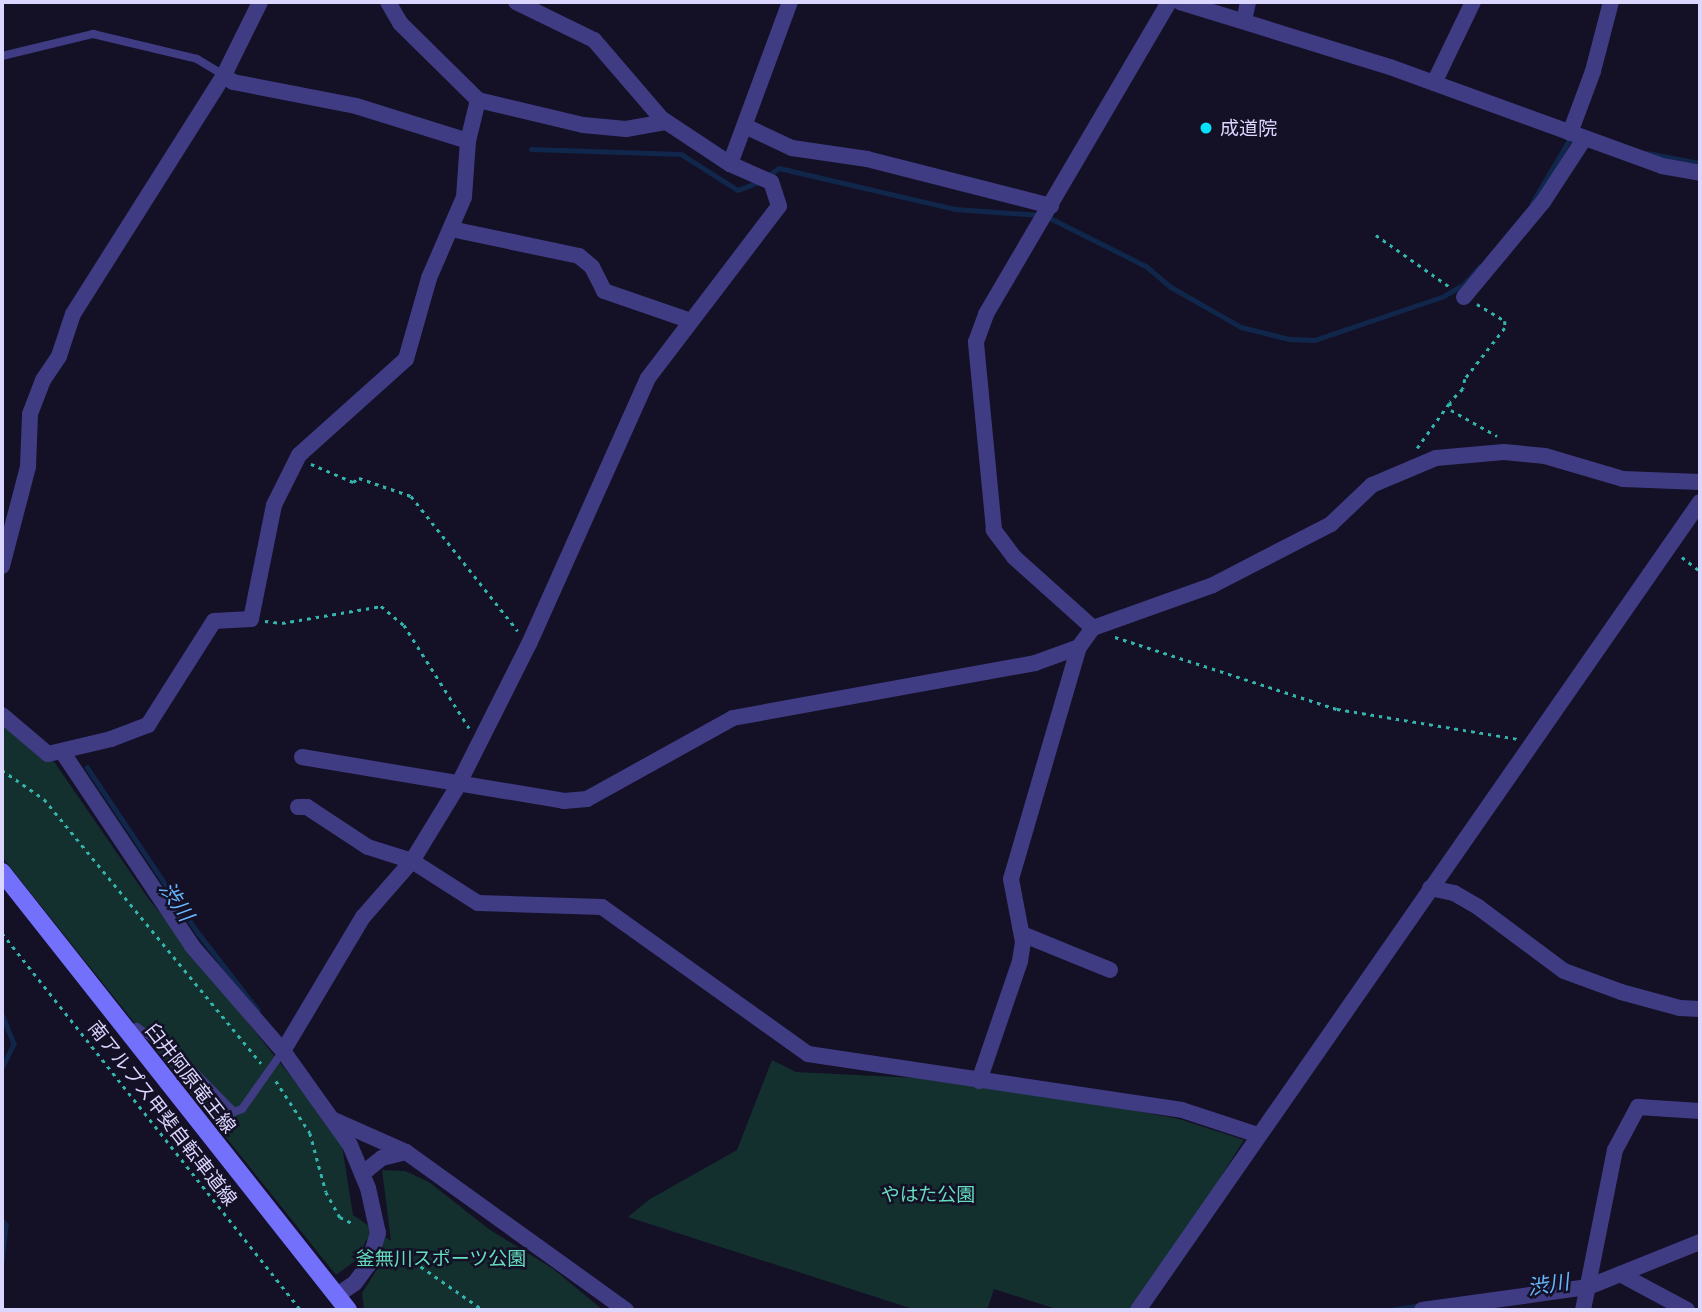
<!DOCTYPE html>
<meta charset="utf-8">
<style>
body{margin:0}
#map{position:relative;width:1702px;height:1312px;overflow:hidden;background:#141026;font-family:"Titillium Web","Noto Sans JP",sans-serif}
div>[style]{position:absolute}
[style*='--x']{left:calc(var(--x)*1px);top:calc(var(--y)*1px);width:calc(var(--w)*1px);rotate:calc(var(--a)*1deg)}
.green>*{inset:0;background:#13302f}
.stream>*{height:4.5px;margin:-2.25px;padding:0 2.25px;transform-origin:2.25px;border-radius:2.25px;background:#10264a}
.path>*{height:2.5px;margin-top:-1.25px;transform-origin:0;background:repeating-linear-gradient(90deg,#33b5ad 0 3.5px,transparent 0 8.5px)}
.service>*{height:8px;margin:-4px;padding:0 4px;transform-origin:4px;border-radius:4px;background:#3f3c84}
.minor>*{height:16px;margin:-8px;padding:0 8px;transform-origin:8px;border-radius:8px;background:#3f3c84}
.secondary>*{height:18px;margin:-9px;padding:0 9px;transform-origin:9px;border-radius:9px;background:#7370fb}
.dots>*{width:19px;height:19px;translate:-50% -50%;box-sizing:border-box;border:4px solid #141026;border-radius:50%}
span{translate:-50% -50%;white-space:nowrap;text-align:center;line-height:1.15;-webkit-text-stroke:5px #141026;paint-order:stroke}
.poi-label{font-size:19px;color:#dbd6fe}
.left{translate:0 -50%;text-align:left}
.street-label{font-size:19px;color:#dbd6fe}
.park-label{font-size:19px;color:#63ddbe}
.water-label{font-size:21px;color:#67b6fb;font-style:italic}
.frame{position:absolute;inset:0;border:4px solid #dbd6fe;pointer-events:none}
</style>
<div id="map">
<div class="green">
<i style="clip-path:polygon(2px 722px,55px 763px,148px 898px,341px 1139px,353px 1215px,391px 1241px,382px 1170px,405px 1171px,429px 1182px,490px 1230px,552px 1268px,603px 1310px,364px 1310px,362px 1293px,388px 1252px,366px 1240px,359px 1258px,336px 1275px,2px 857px)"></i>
<i style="clip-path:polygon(772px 1060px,796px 1072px,979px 1081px,1179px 1119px,1244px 1140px,1249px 1132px,1137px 1310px,1059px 1310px,994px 1289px,987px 1310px,916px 1310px,628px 1217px,650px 1199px,737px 1150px)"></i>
</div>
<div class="stream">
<i style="--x:531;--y:149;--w:150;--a:1.9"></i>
<i style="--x:681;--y:154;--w:67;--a:32.3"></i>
<i style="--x:738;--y:190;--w:22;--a:-21"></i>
<i style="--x:1647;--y:153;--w:54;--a:10.7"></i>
<i style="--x:769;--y:175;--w:12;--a:-35"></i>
<i style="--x:779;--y:168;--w:181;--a:13.1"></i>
<i style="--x:955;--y:209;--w:85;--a:4"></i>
<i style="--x:1532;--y:203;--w:79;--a:-59.5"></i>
<i style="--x:1048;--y:217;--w:110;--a:26.6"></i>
<i style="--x:1146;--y:266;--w:33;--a:40"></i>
<i style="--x:1171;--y:287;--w:81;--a:29.7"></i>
<i style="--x:1241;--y:327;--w:49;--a:14"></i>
<i style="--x:1289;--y:339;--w:26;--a:2"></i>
<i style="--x:1315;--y:340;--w:136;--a:-18.8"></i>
<i style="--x:1444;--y:296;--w:23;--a:-31"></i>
<i style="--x:1464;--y:284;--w:24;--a:-48"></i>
<i style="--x:87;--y:767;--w:201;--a:56.2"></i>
<i style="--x:199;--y:934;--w:96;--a:52.2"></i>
<i style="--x:2;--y:1014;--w:32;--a:68"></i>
<i style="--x:14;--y:1044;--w:28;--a:116"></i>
<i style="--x:2;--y:1220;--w:6;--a:51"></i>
<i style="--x:6;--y:1225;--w:36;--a:96"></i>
<i style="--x:1390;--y:1310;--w:30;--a:-9"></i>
</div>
<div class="path">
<i style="--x:1376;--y:235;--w:90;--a:35.1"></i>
<i style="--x:1477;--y:304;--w:33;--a:31"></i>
<i style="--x:1505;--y:321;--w:7;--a:90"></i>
<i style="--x:1505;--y:328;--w:65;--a:128.1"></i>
<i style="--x:1465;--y:379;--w:10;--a:101"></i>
<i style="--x:1463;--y:389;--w:18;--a:135"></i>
<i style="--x:1450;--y:402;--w:8;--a:83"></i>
<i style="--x:1451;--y:410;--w:53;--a:29.5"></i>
<i style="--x:1417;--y:448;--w:57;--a:-54.3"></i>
<i style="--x:311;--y:464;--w:46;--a:23.2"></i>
<i style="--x:353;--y:482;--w:7;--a:-34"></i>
<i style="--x:359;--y:478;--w:55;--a:19.1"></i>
<i style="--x:411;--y:496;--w:172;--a:51.6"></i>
<i style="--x:1682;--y:557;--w:23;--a:38"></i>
<i style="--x:265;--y:621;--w:17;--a:7"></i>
<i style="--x:282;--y:623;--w:100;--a:-9.7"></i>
<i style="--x:381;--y:606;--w:30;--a:40"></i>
<i style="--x:404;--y:625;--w:122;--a:57.7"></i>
<i style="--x:1115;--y:637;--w:233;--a:18"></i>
<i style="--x:1337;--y:709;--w:183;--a:9.4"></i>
<i style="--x:2;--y:770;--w:51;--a:34.6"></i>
<i style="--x:44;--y:799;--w:342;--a:50.6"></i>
<i style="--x:2;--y:933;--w:481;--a:51.6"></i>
<i style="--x:276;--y:1081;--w:62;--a:56.8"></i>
<i style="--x:310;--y:1133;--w:61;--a:74.8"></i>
<i style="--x:326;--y:1192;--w:29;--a:61"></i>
<i style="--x:340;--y:1217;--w:13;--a:27"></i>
<i style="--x:400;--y:1252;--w:101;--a:34.9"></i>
</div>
<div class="service">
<i style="--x:2;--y:56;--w:94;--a:-13.6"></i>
<i style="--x:93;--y:34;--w:107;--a:13.5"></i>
<i style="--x:197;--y:59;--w:31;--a:31"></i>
<i style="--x:128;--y:1029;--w:9;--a:-13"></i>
<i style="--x:137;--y:1027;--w:57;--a:35.7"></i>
<i style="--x:183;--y:1060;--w:73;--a:45.6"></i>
<i style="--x:234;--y:1112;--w:9;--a:-21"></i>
<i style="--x:242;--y:1109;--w:71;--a:-54.7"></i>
</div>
<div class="minor">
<i style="--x:388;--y:2;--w:24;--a:60"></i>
<i style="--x:400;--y:23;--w:110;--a:44.6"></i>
<i style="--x:478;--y:100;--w:108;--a:13.4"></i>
<i style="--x:583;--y:125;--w:43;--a:5.3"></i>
<i style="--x:626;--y:129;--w:41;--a:-9.9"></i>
<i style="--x:516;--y:2;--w:87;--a:26"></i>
<i style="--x:594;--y:40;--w:104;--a:49.3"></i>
<i style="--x:662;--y:119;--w:82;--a:33.5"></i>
<i style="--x:730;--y:164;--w:173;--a:-69.7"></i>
<i style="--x:1180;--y:2;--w:220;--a:17.2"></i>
<i style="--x:1390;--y:67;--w:289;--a:20"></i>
<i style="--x:1662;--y:166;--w:39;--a:10"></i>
<i style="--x:1244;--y:21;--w:19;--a:-78"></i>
<i style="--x:224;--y:75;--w:11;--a:38"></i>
<i style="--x:233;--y:82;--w:125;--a:11"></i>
<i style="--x:356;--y:106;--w:117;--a:17.4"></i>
<i style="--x:1434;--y:83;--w:90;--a:-64.3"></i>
<i style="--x:747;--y:127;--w:50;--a:25"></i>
<i style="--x:792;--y:148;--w:76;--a:8.3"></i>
<i style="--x:867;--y:159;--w:190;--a:14.3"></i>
<i style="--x:1570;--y:133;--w:66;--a:-69.6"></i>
<i style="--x:1593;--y:71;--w:71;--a:-75.4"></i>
<i style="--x:451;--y:229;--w:131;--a:11.9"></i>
<i style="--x:579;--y:256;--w:17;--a:40"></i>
<i style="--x:592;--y:267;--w:27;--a:63"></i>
<i style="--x:604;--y:291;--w:92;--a:19"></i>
<i style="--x:1464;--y:297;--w:124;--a:-50.3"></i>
<i style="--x:1543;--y:202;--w:75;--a:-56.9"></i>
<i style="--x:2;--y:566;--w:102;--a:-75.3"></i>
<i style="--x:28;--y:467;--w:53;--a:-87.8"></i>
<i style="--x:30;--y:414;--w:36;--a:-69"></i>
<i style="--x:43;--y:380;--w:29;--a:-56"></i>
<i style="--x:59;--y:356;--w:44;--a:-71.6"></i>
<i style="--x:73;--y:314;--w:283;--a:-57.7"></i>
<i style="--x:224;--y:75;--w:81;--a:-63.7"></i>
<i style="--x:1093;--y:628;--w:106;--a:-138.1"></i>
<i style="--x:1014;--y:557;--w:34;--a:-127"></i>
<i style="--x:994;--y:530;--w:189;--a:-95.5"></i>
<i style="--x:976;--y:342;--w:30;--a:-70"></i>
<i style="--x:986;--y:314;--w:362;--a:-59.6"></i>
<i style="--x:2;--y:715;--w:60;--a:40.3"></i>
<i style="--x:48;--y:754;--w:65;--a:-13.4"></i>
<i style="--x:111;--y:739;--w:40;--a:-21"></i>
<i style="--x:148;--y:725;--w:123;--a:-57.6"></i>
<i style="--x:214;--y:621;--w:37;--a:-3"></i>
<i style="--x:251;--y:619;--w:116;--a:-78.6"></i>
<i style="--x:274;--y:505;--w:56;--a:-63.4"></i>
<i style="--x:299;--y:455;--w:144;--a:-41.9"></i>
<i style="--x:406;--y:359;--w:84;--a:-74.1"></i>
<i style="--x:429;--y:278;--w:88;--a:-66.6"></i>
<i style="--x:464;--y:197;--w:56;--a:-85.9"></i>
<i style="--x:468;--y:141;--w:42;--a:-76.3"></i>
<i style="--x:63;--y:753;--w:232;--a:56.2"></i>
<i style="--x:192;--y:946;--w:139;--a:49.1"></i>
<i style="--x:283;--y:1051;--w:115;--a:54.5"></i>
<i style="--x:350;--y:1145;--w:47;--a:67.3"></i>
<i style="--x:368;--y:1188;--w:46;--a:77.5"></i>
<i style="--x:378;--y:1233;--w:34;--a:107"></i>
<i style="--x:368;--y:1265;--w:22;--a:126"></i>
<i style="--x:355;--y:1283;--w:23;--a:146"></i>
<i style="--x:302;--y:757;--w:266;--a:9.5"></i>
<i style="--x:564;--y:801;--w:23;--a:-5"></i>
<i style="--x:587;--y:799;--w:167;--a:-29"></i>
<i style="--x:733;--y:718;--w:307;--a:-10.3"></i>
<i style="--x:1035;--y:663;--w:47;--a:-20"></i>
<i style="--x:298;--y:807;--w:9;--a:0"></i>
<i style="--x:307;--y:807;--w:73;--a:33.3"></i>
<i style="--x:368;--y:847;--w:46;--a:17.7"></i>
<i style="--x:412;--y:861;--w:78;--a:32.5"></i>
<i style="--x:478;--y:903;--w:124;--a:1.8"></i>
<i style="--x:602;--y:907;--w:253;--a:35.5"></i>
<i style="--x:808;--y:1054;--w:378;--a:8.5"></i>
<i style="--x:1182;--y:1110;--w:80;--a:18.2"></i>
<i style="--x:1430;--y:888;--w:25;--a:12"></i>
<i style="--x:1454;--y:893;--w:28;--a:30"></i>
<i style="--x:1478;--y:907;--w:107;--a:36.7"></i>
<i style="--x:1564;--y:971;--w:61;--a:20.2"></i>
<i style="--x:1621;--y:992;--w:61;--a:15.2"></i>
<i style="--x:1680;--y:1008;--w:20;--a:3"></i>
<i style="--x:1022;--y:934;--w:95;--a:22.2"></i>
<i style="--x:283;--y:1051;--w:156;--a:-59.2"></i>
<i style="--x:363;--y:917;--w:74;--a:-48.8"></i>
<i style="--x:412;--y:861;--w:84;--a:-58.6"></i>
<i style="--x:456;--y:789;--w:162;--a:-63.3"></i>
<i style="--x:529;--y:644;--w:291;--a:-65.9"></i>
<i style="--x:648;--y:378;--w:216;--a:-52.7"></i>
<i style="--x:779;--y:206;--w:25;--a:-108"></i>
<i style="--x:771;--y:182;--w:45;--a:-156.3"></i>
<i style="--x:979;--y:1081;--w:127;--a:-71.1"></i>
<i style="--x:1020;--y:961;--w:19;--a:-81"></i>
<i style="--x:1023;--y:942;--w:64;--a:-100.8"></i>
<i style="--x:1011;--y:879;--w:242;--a:-73.7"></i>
<i style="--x:1079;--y:647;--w:24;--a:-54"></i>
<i style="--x:1093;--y:628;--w:127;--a:-19.7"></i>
<i style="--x:1213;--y:585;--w:133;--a:-27.3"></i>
<i style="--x:1331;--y:524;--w:57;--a:-43.6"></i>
<i style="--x:1372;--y:485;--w:69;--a:-22.9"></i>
<i style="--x:1436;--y:458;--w:68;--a:-5"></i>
<i style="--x:1504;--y:452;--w:41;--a:5.6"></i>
<i style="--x:1545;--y:456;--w:81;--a:16.4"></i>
<i style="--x:1623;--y:479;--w:77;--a:2.2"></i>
<i style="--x:334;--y:1120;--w:79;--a:24"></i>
<i style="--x:406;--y:1152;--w:271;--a:35.7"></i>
<i style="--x:362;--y:1174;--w:26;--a:-39"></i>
<i style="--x:382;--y:1158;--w:25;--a:-14"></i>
<i style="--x:1620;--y:1274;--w:76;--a:28.2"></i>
<i style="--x:1138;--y:1310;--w:984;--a:-55.18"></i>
<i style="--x:1422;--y:1310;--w:168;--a:-7.9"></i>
<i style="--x:1588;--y:1287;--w:121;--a:-21.9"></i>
<i style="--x:1583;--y:1310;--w:163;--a:-78.7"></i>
<i style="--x:1615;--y:1150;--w:49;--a:-61.9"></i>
<i style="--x:1638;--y:1107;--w:62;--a:3.7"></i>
</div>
<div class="secondary">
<i style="--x:2;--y:872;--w:558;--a:51.69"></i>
</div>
<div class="dots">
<i style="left:1206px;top:128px;background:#08e0f8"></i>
</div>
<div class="poi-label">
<span class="left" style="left:1220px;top:128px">成道院</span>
</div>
<div class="street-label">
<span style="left:191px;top:1078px;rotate:52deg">臼井阿原竜王線</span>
<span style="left:163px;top:1113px;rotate:52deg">南アルプス甲斐自転車道線</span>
</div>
<div class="park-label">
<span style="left:928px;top:1194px">やはた公園</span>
<span style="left:441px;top:1258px">釜無川スポーツ公園</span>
</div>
<div class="water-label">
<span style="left:177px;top:901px;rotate:56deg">渋川</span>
<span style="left:1548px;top:1284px;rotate:-9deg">渋川</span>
</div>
<div class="frame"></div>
</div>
